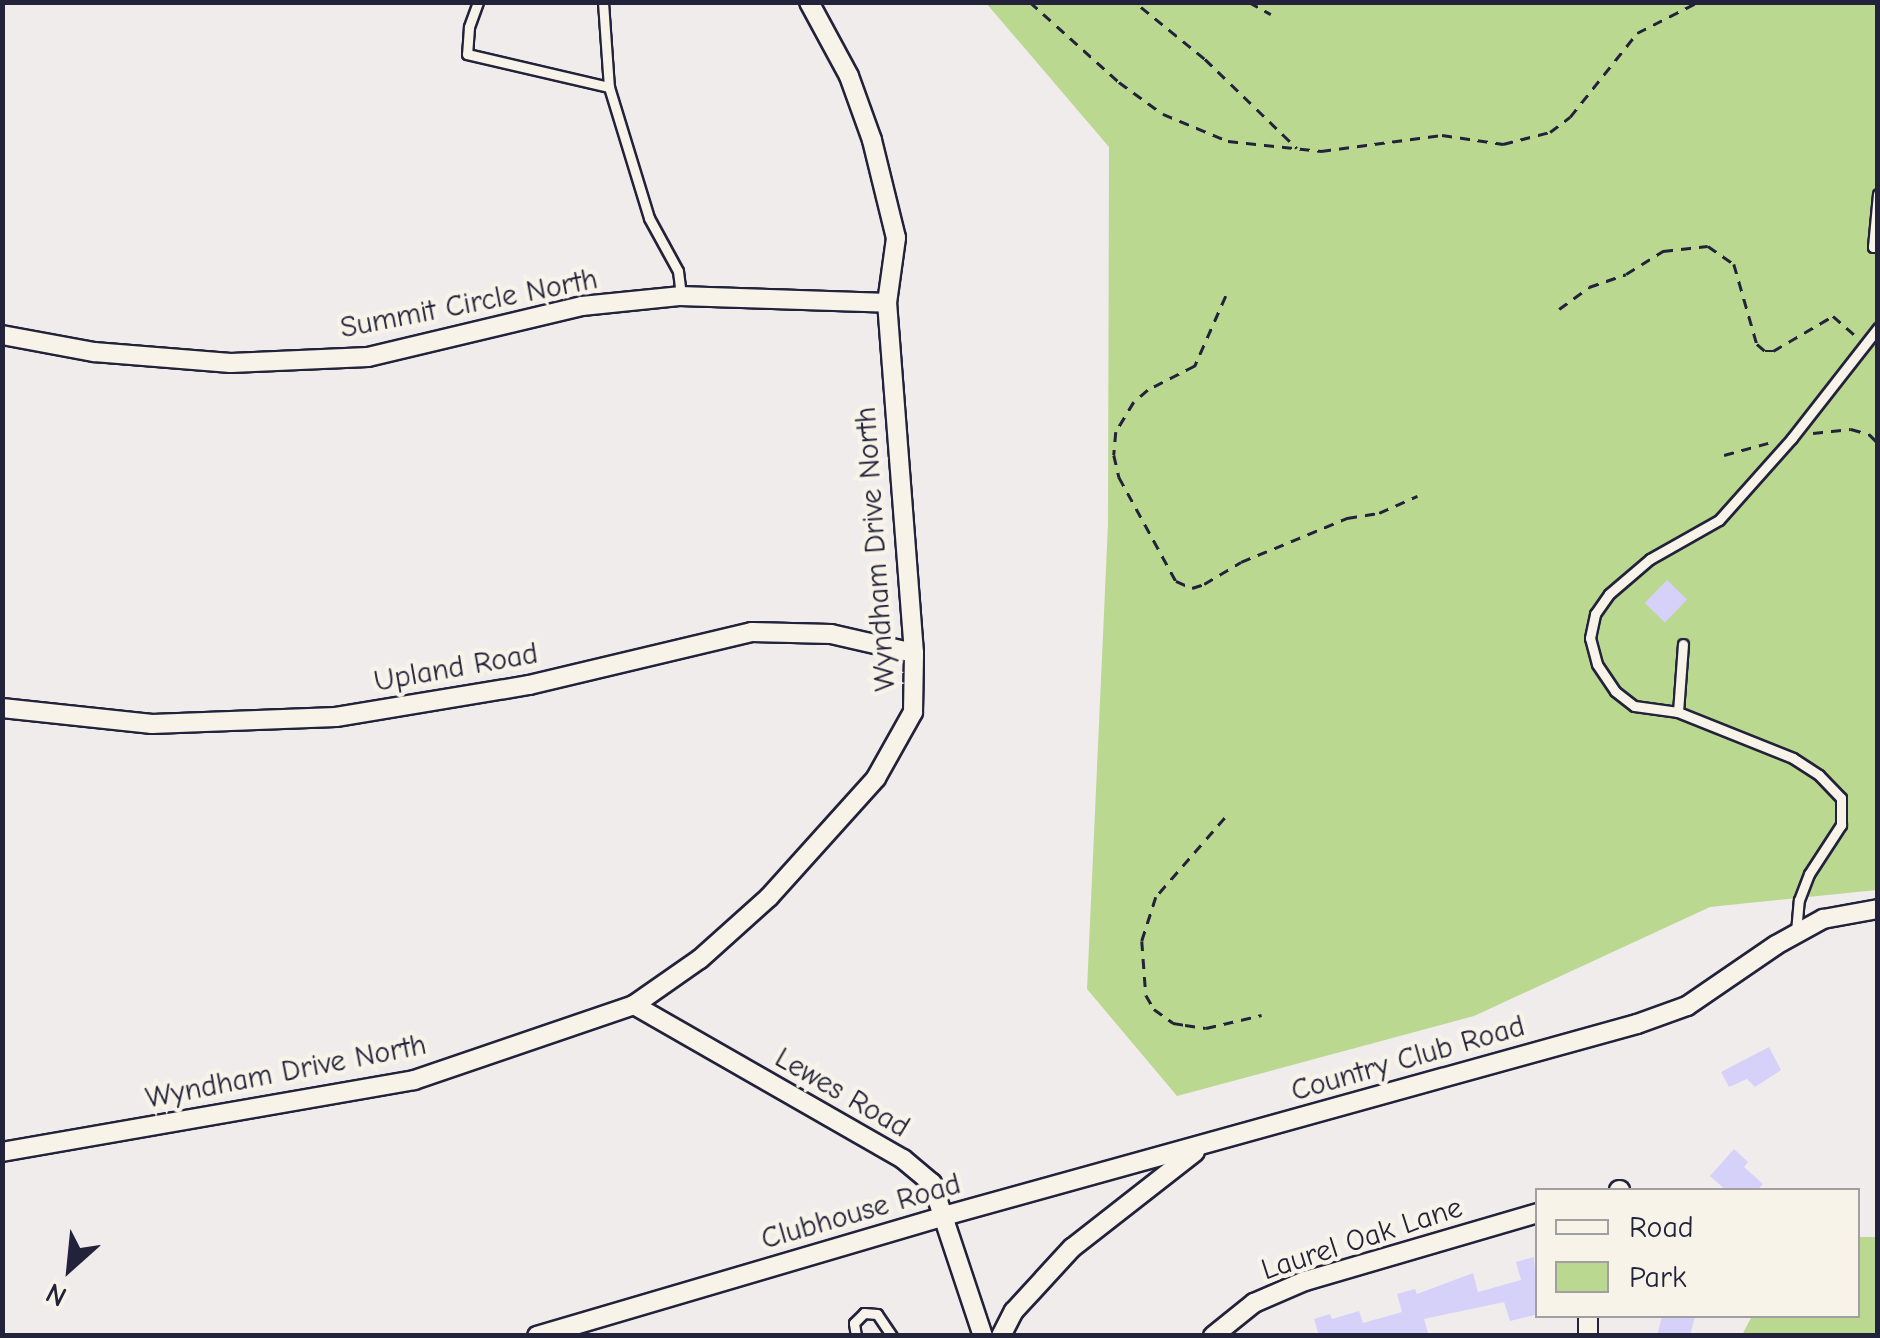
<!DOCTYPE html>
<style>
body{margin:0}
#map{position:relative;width:1880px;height:1338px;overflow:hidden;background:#f0eceb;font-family:"Comic Neue",sans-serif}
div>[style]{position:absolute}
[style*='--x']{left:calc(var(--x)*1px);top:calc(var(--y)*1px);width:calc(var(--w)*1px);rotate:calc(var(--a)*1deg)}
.green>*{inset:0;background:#bad890}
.building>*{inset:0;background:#d6d1f9;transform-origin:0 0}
.path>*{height:2.5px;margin-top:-1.25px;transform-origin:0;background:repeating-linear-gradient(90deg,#22223b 0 10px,transparent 0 18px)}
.roads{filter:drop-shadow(2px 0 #22223b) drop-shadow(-2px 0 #22223b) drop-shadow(0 2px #22223b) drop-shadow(0 -2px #22223b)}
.lane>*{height:9px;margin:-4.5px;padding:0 4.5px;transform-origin:4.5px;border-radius:4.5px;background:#f7f3e8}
.street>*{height:18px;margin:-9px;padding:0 9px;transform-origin:9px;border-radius:9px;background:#f7f3e8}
span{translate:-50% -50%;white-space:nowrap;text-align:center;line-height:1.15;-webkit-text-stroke:9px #f7f3e8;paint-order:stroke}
.street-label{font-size:30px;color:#22223b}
.frame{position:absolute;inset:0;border:5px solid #22223b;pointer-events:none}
.legend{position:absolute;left:1535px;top:1188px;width:325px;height:130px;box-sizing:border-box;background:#f7f3e8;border:2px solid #a29fa3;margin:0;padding:12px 18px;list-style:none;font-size:30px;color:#22223b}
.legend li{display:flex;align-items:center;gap:20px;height:50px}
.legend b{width:50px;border:2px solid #a29fa3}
.north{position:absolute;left:20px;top:1218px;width:100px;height:100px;-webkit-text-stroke:8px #f7f3e8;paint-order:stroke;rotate:207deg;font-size:28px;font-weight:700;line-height:40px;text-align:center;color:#22223b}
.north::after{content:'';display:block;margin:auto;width:35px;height:45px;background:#22223b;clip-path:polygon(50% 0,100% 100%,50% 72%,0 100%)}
</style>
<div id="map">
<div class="green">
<i style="clip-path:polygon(986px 3px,1877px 3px,1877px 890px,1710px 907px,1474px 1016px,1177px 1096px,1087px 989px,1108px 524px,1109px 147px)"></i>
<i style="clip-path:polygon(1858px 1237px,1877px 1237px,1877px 1335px,1742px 1335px,1752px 1316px,1858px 1316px)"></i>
</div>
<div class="building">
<i style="left:1667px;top:580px;width:28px;height:32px;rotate:44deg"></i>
<i style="clip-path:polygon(1769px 1047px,1781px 1070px,1755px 1087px,1747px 1079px,1729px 1087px,1721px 1072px)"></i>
<i style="clip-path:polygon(1734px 1149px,1748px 1162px,1744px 1167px,1763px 1184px,1757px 1190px,1726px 1190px,1710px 1176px)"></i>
<i style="clip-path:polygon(1534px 1257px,1538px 1314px,1510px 1321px,1504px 1302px,1424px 1319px,1429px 1336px,1319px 1336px,1314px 1319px,1330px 1314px,1332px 1319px,1359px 1311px,1363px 1323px,1402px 1312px,1397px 1294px,1415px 1289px,1417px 1294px,1473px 1273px,1478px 1292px,1521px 1280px,1516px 1262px)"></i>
<i style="clip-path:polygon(1662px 1316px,1695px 1316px,1690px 1336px,1657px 1336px)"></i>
</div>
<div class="path">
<i style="--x:1030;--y:2;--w:120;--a:42"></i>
<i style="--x:1119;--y:82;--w:54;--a:36"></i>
<i style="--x:1163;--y:114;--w:70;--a:22.6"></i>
<i style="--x:1228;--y:141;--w:94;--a:6.1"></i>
<i style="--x:1321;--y:151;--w:122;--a:-7.5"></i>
<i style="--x:1442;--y:135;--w:62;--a:8.4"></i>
<i style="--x:1503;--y:144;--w:49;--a:-14.3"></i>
<i style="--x:1550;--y:132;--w:25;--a:-37"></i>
<i style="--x:1570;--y:117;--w:107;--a:-51.4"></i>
<i style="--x:1637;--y:33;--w:68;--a:-26.9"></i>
<i style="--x:1249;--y:2;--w:25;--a:29"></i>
<i style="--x:1141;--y:7;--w:82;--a:39.1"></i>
<i style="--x:1205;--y:59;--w:128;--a:44.1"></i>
<i style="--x:1226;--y:296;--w:77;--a:113.9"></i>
<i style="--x:1195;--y:366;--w:53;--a:152.9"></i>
<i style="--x:1148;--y:390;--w:18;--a:139"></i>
<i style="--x:1134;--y:402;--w:35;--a:121"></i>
<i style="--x:1116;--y:432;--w:23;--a:95"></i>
<i style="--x:1114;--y:455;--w:23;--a:77"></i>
<i style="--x:1119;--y:477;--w:119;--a:61.3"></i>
<i style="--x:1176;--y:581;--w:17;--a:24"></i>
<i style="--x:1192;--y:588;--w:13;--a:-18"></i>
<i style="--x:1204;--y:584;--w:43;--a:-30.7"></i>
<i style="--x:1241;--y:562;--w:115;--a:-22.5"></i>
<i style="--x:1347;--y:518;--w:32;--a:-9"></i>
<i style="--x:1379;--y:513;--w:42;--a:-24.1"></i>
<i style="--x:1559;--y:309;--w:37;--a:-36"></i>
<i style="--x:1589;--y:287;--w:39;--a:-19"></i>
<i style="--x:1626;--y:274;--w:44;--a:-31.9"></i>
<i style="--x:1663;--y:251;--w:45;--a:-6.3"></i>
<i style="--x:1708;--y:246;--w:32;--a:35"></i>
<i style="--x:1734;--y:264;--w:83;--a:74"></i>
<i style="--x:1757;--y:344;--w:11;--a:41"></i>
<i style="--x:1765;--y:351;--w:8;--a:0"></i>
<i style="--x:1773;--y:351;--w:69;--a:-30.3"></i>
<i style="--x:1833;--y:316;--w:28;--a:41"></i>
<i style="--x:1813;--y:433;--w:38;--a:-6"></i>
<i style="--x:1851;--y:429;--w:19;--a:16"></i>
<i style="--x:1869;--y:434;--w:13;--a:45"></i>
<i style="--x:1724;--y:455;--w:46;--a:-15.3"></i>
<i style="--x:1225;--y:818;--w:105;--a:131.1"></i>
<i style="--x:1156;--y:897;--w:46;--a:107.7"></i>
<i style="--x:1142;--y:941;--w:54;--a:85.8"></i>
<i style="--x:1146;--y:995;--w:16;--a:60"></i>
<i style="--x:1154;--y:1009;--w:24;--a:36"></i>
<i style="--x:1173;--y:1023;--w:12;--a:9"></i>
<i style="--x:1185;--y:1025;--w:21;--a:8"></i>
<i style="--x:1206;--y:1028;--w:57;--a:-13.1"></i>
</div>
<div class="roads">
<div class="lane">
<i style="--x:478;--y:2;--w:27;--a:110"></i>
<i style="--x:469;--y:27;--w:27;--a:94"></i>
<i style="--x:467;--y:54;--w:146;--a:13.1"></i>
<i style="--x:603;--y:2;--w:85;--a:86"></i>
<i style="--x:609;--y:87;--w:137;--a:73"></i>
<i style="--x:649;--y:218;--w:60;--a:61.3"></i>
<i style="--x:678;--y:271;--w:25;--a:83"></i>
<i style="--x:1878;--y:194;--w:53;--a:95.4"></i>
<i style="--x:1873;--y:247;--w:5;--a:0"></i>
<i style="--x:1678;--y:712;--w:68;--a:-85.8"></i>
<i style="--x:1796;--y:932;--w:32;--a:-85"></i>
<i style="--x:1799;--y:900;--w:28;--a:-69"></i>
<i style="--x:1809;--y:874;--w:59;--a:-56.9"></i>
<i style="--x:1841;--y:825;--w:27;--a:-90"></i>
<i style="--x:1841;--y:798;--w:32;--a:-134"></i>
<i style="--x:1819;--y:775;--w:31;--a:-147"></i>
<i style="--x:1793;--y:758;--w:124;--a:-158.2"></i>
<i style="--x:1678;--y:712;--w:44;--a:-172.2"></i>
<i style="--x:1634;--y:706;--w:24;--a:-142"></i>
<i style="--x:1615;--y:691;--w:32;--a:-124"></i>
<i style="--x:1597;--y:664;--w:27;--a:-105"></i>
<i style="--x:1590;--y:638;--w:25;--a:-78"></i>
<i style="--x:1595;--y:614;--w:24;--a:-55"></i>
<i style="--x:1609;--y:594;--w:54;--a:-40.5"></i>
<i style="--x:1650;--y:559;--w:79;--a:-29.5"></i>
<i style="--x:1719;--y:520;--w:110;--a:-48.3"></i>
<i style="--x:1792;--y:438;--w:140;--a:-52"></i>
<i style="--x:856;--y:1336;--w:13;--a:-99"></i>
<i style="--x:854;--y:1323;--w:14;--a:-45"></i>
<i style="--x:864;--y:1313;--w:13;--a:4"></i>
<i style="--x:877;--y:1314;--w:27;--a:56"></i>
</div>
<div class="street">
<i style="--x:2;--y:335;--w:94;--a:10.5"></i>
<i style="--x:94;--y:352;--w:137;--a:4.6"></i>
<i style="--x:231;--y:363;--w:137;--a:-2.5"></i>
<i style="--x:368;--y:357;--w:220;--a:-13.4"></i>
<i style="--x:582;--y:306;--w:100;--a:-5.8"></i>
<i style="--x:681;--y:296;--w:206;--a:1.9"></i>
<i style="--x:2;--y:708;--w:151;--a:6.1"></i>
<i style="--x:152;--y:724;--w:184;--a:-2.2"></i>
<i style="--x:336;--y:717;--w:196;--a:-9.4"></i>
<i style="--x:529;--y:685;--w:229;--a:-13.4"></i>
<i style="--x:752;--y:632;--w:79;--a:1.5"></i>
<i style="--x:831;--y:634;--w:85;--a:12.9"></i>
<i style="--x:634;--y:1005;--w:310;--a:29.8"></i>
<i style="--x:903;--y:1159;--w:38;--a:40"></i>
<i style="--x:932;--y:1183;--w:161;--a:71.6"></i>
<i style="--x:2;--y:1152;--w:418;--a:-9.9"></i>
<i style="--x:414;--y:1080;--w:232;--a:-18.8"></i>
<i style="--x:634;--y:1005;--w:80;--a:-34.9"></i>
<i style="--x:700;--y:959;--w:93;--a:-41.9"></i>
<i style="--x:769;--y:897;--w:160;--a:-48"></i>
<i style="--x:876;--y:778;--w:76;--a:-60.7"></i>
<i style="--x:913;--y:712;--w:59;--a:-89"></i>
<i style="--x:914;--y:653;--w:351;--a:-94.4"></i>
<i style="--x:887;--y:303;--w:66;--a:-82.1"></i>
<i style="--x:896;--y:238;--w:101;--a:-103.8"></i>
<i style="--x:872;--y:140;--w:68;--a:-109.8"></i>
<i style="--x:849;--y:76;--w:84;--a:-118.4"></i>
<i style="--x:1619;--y:1190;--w:1;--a:0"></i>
<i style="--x:1588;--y:1316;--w:20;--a:90"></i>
<i style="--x:537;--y:1336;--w:424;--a:-16.4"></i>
<i style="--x:944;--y:1216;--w:719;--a:-15.49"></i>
<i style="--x:1637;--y:1024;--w:53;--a:-19.8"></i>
<i style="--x:1687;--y:1006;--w:108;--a:-34.4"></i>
<i style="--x:1776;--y:945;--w:54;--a:-29"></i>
<i style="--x:1823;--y:919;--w:56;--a:-10.3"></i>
<i style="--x:1001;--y:1336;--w:28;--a:-63"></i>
<i style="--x:1014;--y:1311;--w:86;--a:-47.4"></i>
<i style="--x:1072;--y:1248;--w:156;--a:-38"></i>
<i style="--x:1213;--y:1336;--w:53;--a:-38.8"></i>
<i style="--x:1254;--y:1303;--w:56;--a:-23.3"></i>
<i style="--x:1305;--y:1281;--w:243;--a:-16.3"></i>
</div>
</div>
<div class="street-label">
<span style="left:469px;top:304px;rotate:-11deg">Summit Circle North</span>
<span style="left:876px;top:549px;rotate:-94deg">Wyndham Drive North</span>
<span style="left:456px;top:668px;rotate:-10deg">Upland Road</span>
<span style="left:1408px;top:1059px;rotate:-16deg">Country Club Road</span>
<span style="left:286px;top:1072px;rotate:-11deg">Wyndham Drive North</span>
<span style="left:842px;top:1093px;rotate:30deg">Lewes Road</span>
<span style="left:861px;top:1212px;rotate:-16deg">Clubhouse Road</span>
<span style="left:1362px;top:1239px;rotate:-18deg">Laurel Oak Lane</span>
</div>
<div class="frame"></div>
<ul class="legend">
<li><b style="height:12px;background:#f7f3e8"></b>Road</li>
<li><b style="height:28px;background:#bad890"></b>Park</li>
</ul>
<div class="north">N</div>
</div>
